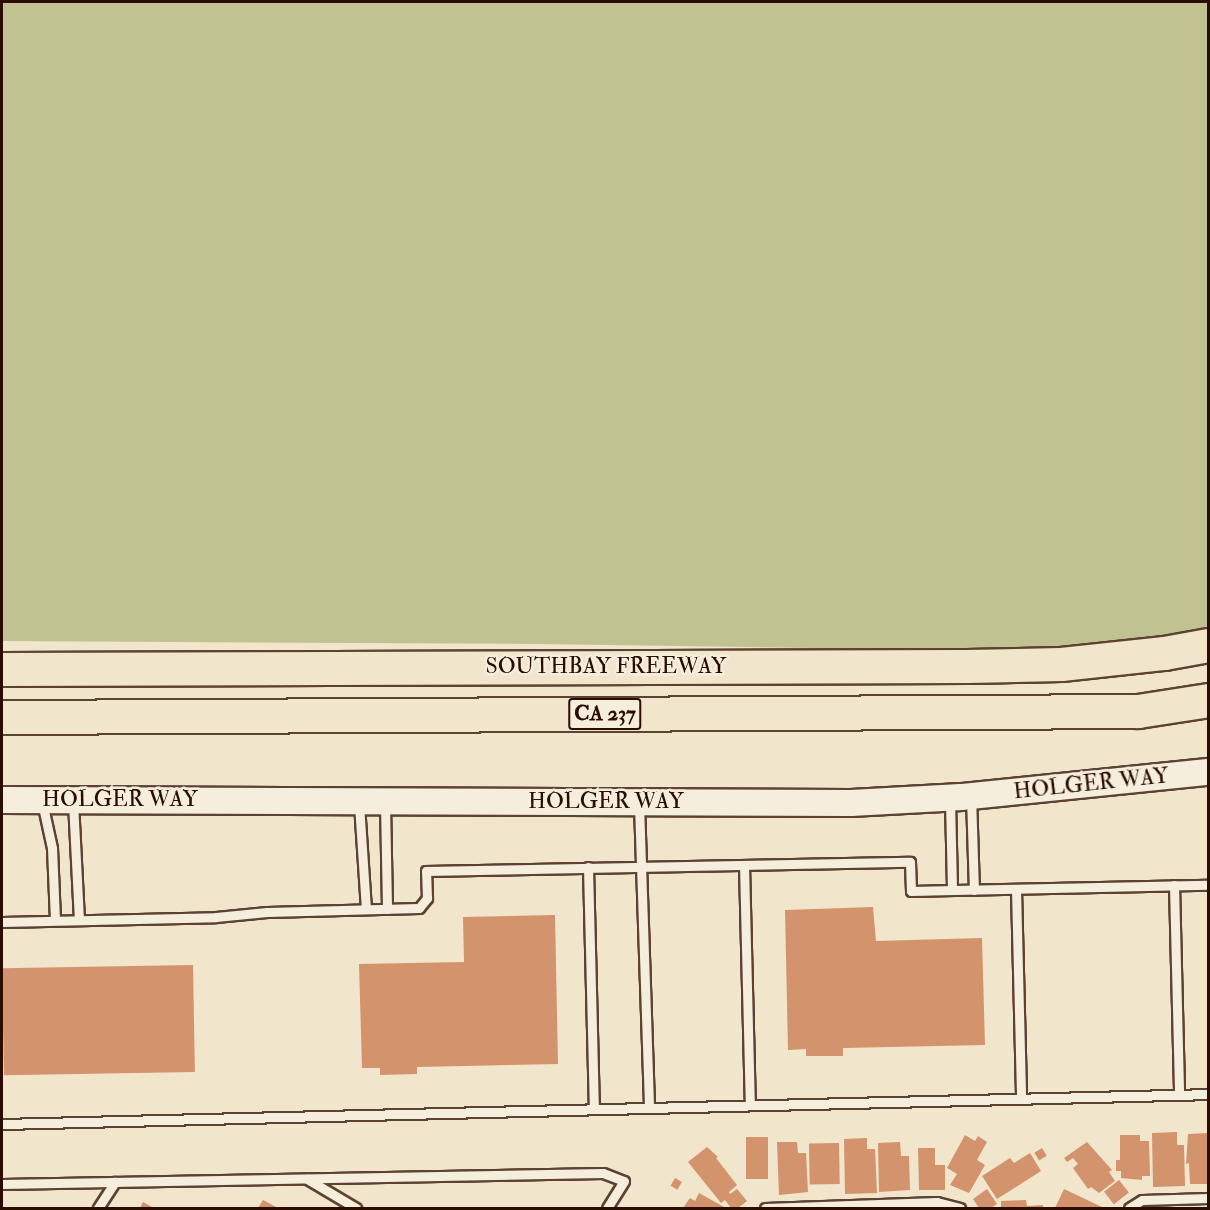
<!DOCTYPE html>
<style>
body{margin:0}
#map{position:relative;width:1210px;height:1210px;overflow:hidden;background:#f1e5cb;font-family:"IM FELL Double Pica",serif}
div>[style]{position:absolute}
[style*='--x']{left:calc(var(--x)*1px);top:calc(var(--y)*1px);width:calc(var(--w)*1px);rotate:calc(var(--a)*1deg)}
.green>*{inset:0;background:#c1c292}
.building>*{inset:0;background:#d3936c;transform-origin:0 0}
.roads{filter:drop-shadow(2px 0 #5c4233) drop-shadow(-2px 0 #5c4233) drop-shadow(0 2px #5c4233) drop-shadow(0 -2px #5c4233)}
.lane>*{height:9px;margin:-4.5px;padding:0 4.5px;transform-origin:4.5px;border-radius:4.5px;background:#f6eedd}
.secondary>*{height:26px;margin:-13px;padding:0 13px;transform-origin:13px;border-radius:13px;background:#f6eedd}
.highway>*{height:33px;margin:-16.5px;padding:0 16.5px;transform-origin:16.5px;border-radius:16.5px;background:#f1e5cb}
span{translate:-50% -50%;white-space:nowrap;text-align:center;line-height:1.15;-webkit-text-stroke:5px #f6eedd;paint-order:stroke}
.shield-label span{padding:2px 4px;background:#f6eedd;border:2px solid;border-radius:4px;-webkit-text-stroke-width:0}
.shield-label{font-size:21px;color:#2a0c00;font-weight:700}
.street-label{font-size:22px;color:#2a0c00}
.frame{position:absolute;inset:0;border:3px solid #2a0c00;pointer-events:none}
</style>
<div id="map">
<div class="green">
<i style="clip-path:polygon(2px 2px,1208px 2px,1208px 641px,1164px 653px,537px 644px,2px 641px)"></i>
</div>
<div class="building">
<i style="clip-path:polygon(873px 907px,876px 941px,982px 938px,985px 1045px,843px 1048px,843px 1056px,806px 1056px,806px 1049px,788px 1050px,785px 910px)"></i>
<i style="clip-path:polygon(555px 915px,558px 1064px,417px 1067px,417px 1074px,380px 1075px,380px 1068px,362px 1068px,359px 964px,464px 962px,463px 917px)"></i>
<i style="left:193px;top:965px;width:107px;height:191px;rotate:89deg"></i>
<i style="clip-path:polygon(1177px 1132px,1177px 1145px,1184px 1145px,1185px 1186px,1153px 1187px,1152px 1133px)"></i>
<i style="clip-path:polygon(1208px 1133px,1208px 1184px,1190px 1184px,1189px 1163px,1186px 1164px,1188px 1134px)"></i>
<i style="clip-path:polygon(965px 1135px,975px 1141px,978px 1136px,987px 1142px,977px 1160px,985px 1165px,969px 1193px,950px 1185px,957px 1174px,947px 1168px)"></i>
<i style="clip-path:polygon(1120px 1135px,1140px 1135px,1140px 1141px,1149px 1141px,1150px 1176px,1142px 1176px,1142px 1180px,1121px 1178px,1121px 1171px,1116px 1171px,1116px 1160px,1120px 1160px)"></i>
<i style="left:746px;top:1137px;width:22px;height:42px"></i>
<i style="clip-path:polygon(867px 1138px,867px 1149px,875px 1149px,877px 1193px,845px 1194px,844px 1139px)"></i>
<i style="clip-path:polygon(777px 1142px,797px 1142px,798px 1153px,806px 1153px,808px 1192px,779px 1195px)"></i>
<i style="clip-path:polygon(900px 1142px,901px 1156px,909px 1156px,910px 1190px,879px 1192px,878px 1143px)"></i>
<i style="clip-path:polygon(1087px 1142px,1112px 1170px,1109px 1172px,1115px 1181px,1099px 1193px,1091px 1187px,1088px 1189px,1073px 1168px,1078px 1164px,1073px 1158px,1067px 1162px,1064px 1158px)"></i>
<i style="left:839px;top:1143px;width:41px;height:30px;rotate:89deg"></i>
<i style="clip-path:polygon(707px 1147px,718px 1157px,716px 1158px,737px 1185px,729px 1192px,730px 1194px,737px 1189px,747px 1201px,738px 1208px,731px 1208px,725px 1200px,721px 1203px,688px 1162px)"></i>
<i style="clip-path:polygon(918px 1148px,935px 1148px,935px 1165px,945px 1165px,945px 1190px,919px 1190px)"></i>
<i style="left:1042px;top:1148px;width:9px;height:9px;rotate:58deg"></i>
<i style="clip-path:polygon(1030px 1153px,1041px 1171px,997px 1199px,982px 1176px,1010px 1158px,1014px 1163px)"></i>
<i style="left:675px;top:1178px;width:8px;height:9px;rotate:30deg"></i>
<i style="left:1119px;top:1180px;width:16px;height:19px;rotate:52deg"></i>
<i style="clip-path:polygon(987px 1189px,997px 1204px,991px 1208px,979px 1208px,973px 1199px)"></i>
<i style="clip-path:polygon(1064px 1189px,1104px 1208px,1055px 1208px)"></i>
<i style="clip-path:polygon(699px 1193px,726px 1208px,683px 1208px,690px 1198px,695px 1201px)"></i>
<i style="clip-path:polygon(263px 1200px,278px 1208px,258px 1208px)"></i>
<i style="clip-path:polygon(1026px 1200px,1027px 1206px,1043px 1205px,1043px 1208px,1001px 1208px,1001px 1201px)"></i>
<i style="clip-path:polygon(143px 1202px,154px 1208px,140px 1208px)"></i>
</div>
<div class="roads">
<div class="lane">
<i style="--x:971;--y:796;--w:94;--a:88.2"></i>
<i style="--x:950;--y:800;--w:90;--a:88.7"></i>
<i style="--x:42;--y:802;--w:47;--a:77.7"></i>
<i style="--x:52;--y:848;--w:72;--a:87.6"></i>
<i style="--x:73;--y:802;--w:118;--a:87.1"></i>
<i style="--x:385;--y:803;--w:106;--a:88.9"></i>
<i style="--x:359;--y:804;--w:105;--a:86.2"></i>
<i style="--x:639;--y:804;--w:304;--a:88.1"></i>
<i style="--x:744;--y:865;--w:240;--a:88.6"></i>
<i style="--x:588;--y:867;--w:242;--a:88.6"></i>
<i style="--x:1174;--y:885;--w:210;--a:88.6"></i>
<i style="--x:1016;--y:889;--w:209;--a:88.6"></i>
<i style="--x:2;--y:922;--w:214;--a:-1.3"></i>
<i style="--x:216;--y:917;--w:51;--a:-5.6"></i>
<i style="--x:267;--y:912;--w:152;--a:-1.5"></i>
<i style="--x:419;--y:908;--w:13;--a:-51"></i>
<i style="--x:427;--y:898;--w:27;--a:-92"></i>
<i style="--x:426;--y:871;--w:484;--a:-1.1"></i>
<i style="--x:910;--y:862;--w:29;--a:88"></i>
<i style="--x:911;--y:891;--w:297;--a:-1.2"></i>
<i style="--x:2;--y:1124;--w:1206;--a:-1.42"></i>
<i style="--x:307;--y:1179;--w:57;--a:30.6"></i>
<i style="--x:2;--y:1184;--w:601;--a:-1.05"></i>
<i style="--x:603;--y:1173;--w:22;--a:21"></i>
<i style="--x:624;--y:1181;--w:32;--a:122"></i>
<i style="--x:98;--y:1208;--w:31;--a:-57"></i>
<i style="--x:765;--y:1208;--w:172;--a:-2"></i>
<i style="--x:937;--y:1202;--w:24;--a:15"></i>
<i style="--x:1129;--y:1208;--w:15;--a:-32"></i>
<i style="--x:1142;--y:1200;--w:66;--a:-1.7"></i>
</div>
<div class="secondary">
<i style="--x:2;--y:800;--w:849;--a:0.2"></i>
<i style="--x:851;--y:803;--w:110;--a:-3.1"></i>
<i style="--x:961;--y:797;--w:248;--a:-5.8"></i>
</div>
<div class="highway">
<i style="--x:2;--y:669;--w:964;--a:-0.18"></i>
<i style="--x:966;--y:666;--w:95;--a:-1.2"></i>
<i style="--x:1061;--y:664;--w:104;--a:-6.1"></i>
<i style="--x:1164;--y:653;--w:45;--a:-10.3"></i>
<i style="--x:2;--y:717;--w:1136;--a:-0.3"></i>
<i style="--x:1138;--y:711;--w:71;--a:-8.9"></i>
</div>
</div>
<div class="shield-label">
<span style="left:605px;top:714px">CA 237</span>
</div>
<div class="street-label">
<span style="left:606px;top:667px">SOUTHBAY FREEWAY</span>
<span style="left:1091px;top:784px;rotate:-6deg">HOLGER WAY</span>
<span style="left:120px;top:800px">HOLGER WAY</span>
<span style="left:606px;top:802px">HOLGER WAY</span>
</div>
<div class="frame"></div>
</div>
